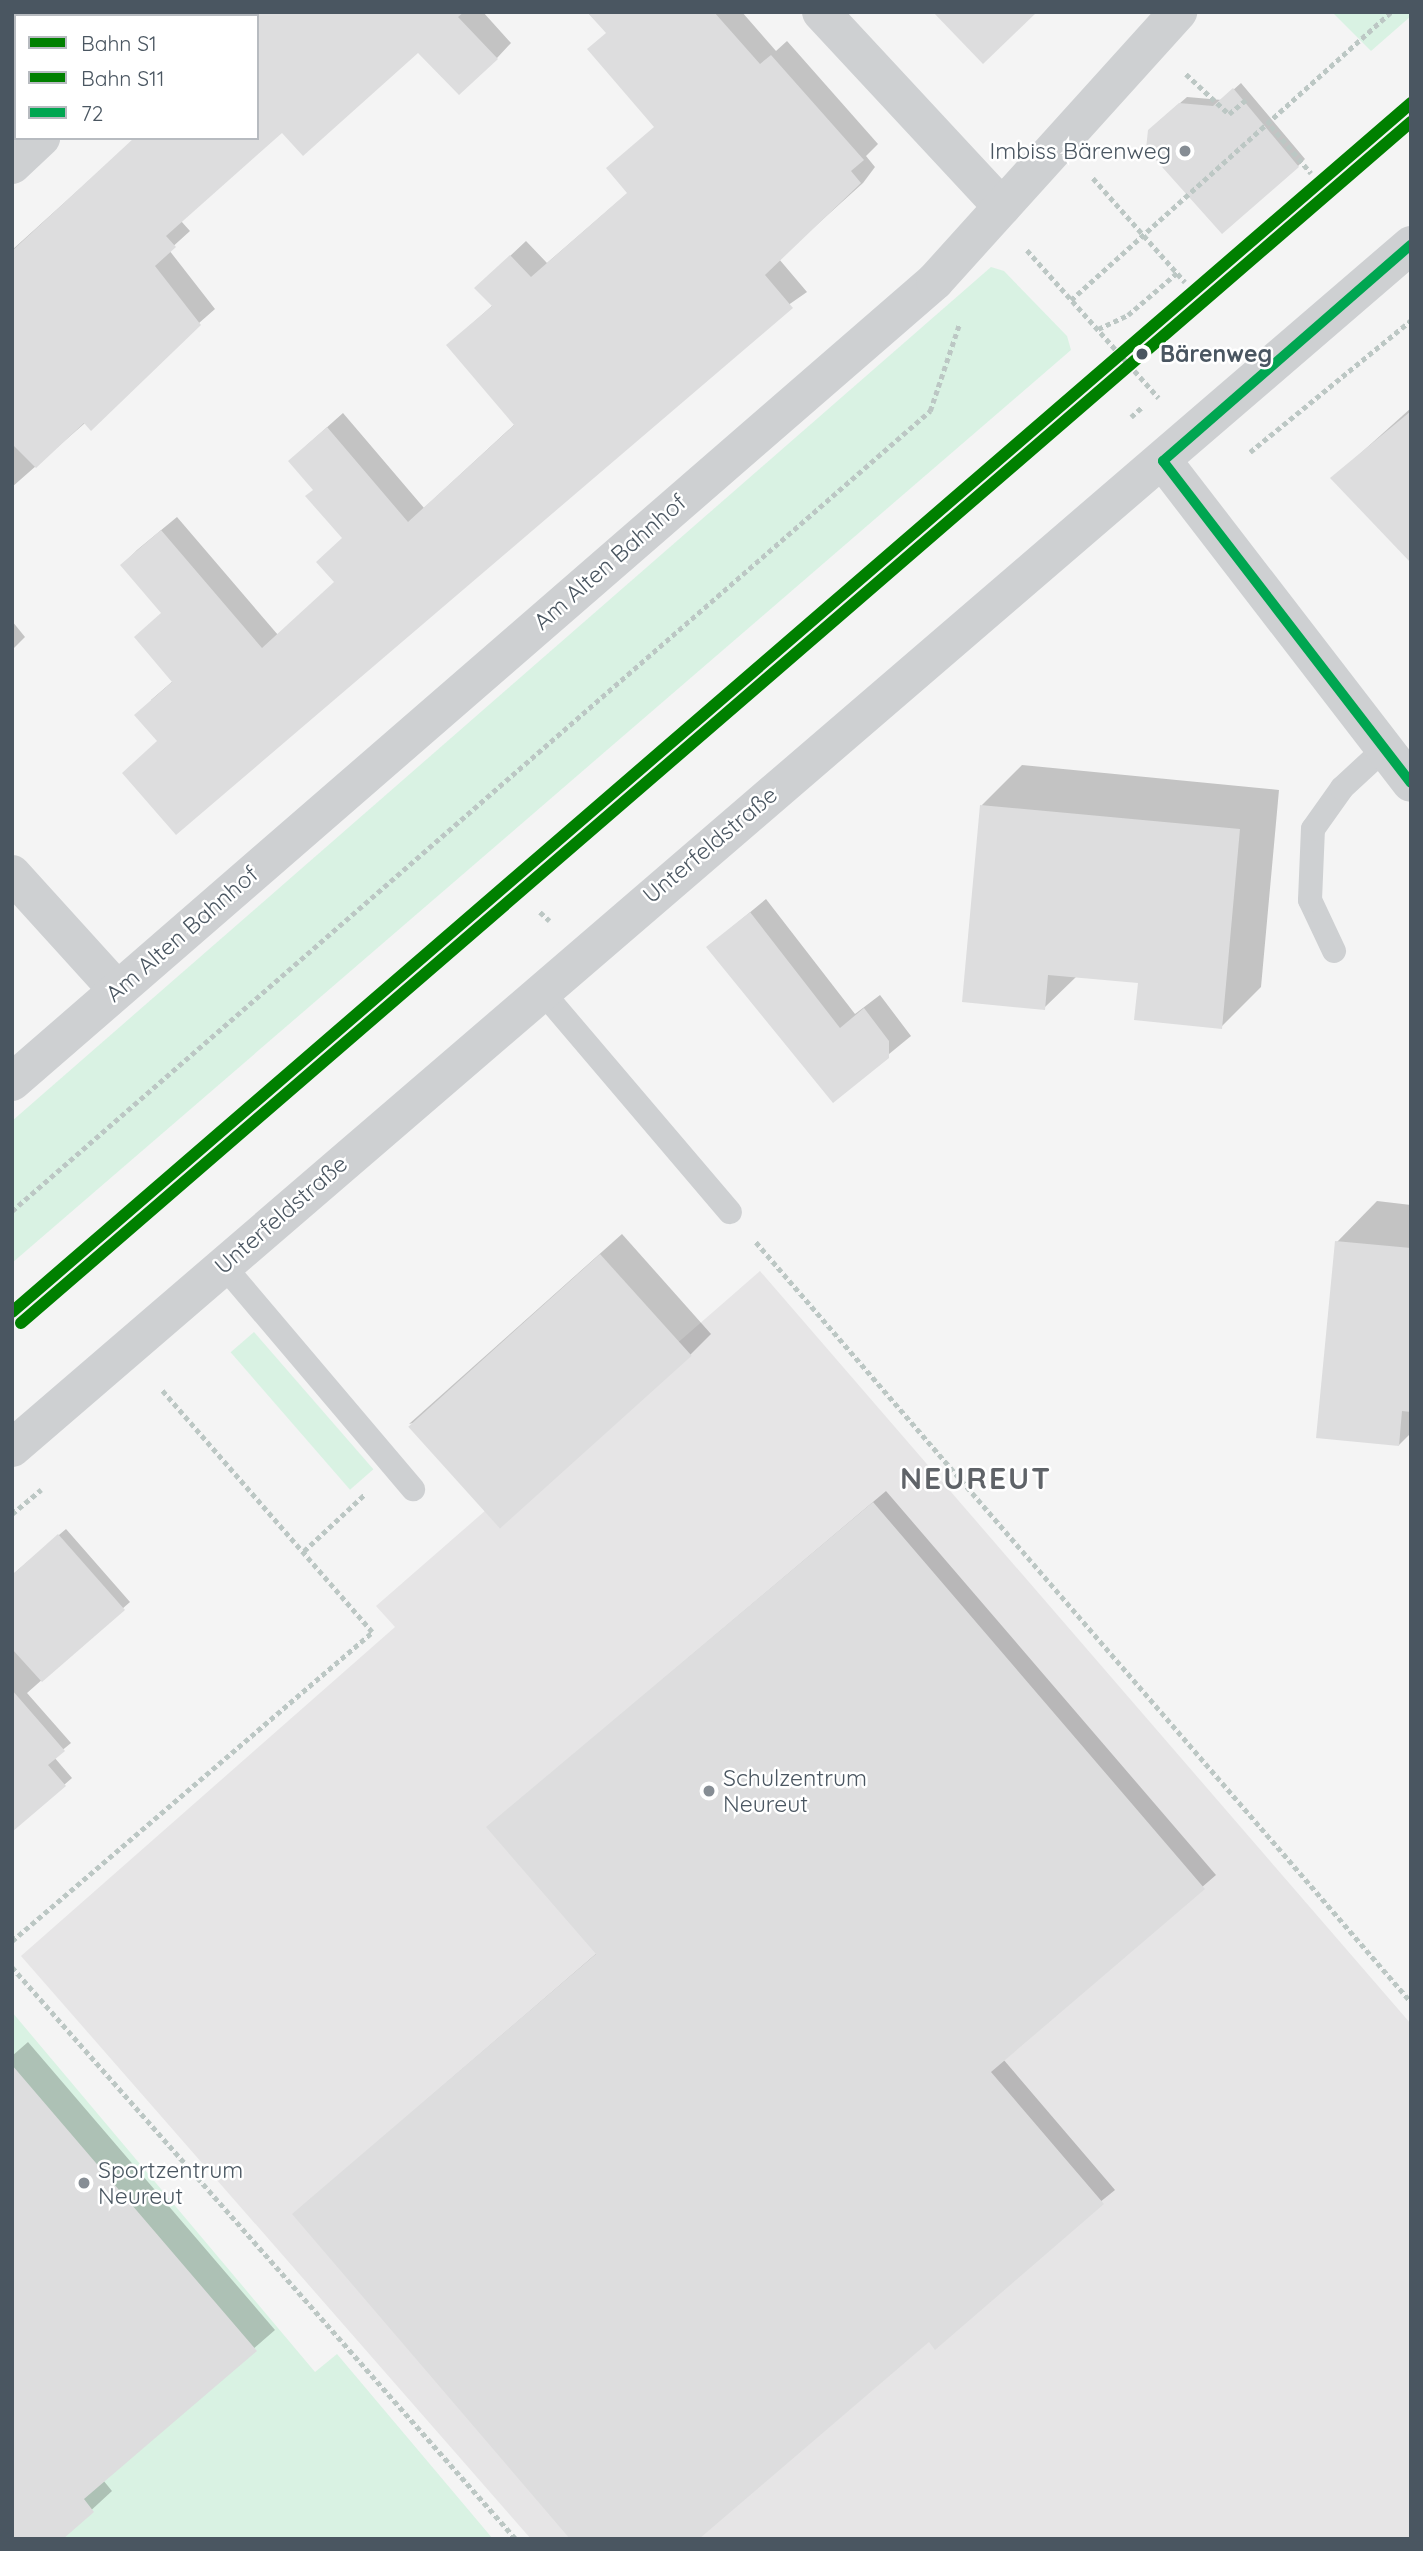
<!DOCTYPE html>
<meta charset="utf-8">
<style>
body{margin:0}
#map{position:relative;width:1423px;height:2551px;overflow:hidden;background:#f4f4f4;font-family:Quicksand,sans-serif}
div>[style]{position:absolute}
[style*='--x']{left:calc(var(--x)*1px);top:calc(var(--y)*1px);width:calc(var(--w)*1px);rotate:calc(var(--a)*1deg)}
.education>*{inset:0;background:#e6e5e6}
.green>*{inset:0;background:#d9f2e3;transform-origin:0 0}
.shadow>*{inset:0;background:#0003}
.building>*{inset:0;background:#ddddde;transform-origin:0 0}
.path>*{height:4.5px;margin-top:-2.25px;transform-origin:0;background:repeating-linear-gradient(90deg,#bcc7c4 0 5px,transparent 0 8.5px)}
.service>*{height:24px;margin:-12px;padding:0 12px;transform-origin:12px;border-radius:12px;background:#ced0d2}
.minor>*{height:38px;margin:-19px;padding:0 19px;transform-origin:19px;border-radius:19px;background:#ced0d2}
.bus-1>*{height:10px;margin:-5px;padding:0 5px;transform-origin:5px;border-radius:5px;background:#00a651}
.rail-1>*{height:12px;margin:-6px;padding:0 6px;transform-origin:6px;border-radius:6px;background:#008000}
.rail-2>*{height:12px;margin:-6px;padding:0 6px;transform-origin:6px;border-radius:6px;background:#008000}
.dots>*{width:19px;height:19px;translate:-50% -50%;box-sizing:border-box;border:4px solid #fff;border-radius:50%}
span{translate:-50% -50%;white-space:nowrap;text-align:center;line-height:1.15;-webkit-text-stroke:5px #fff;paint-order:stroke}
.poi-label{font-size:23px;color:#4a5661}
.right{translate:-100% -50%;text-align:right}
.left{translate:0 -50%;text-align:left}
.stop-label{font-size:23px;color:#4a5661;font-weight:700}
.street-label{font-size:23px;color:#4a5661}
.district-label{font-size:30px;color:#5f6368;font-weight:700;letter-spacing:2px}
.frame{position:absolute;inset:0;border:14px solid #4a5661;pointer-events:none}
.legend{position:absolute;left:14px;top:14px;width:245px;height:126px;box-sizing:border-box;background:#fff;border:2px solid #b7bbc0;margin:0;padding:9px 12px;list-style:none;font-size:21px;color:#4a5661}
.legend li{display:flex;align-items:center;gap:14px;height:35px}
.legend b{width:35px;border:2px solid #b7bbc0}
</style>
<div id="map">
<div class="education">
<i style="clip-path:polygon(760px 1271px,1411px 2024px,1411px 2539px,531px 2539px,21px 1956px,395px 1627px,376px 1606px)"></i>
</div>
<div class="green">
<i style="clip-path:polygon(1332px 12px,1411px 12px,1411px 16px,1371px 51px)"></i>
<i style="clip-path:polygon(991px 267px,1004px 271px,1067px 336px,1071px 350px,12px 1263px,12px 1121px)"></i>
<i style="left:254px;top:1332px;width:182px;height:31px;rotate:49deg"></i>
<i style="clip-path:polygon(12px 2012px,315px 2372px,337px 2354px,493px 2539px,12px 2539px)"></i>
</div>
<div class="shadow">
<i style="clip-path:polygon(12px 12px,90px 12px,16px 16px,12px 82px)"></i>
<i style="clip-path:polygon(276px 12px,483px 12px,511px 43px,497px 58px,418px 50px,283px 131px,181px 221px,190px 231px,169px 250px,215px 309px,12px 487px,12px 250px,136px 138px,257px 138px)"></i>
<i style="clip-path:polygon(587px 12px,742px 12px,776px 51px,787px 41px,878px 144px,866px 156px,875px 167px,863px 183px,779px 259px,807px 292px,159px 741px,151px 700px,173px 681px,163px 612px,122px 565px,137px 550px,177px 517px,278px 635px,336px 582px,344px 538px,315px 489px,306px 446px,343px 413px,424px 508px,515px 424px,448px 345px,493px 305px,492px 273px,526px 241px,547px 263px,629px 192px,656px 126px,608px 32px)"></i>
<i style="clip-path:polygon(1241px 83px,1305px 159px,1298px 166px,1157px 123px,1187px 97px,1222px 100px)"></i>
<i style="clip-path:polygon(1411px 408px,1411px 560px,1333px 478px)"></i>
<i style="clip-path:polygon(12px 621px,25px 637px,12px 650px)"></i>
<i style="clip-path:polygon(1022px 765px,1279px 790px,1261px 987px,1221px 1027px,1140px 981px,1077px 976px,1044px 1008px,982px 805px)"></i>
<i style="clip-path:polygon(766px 899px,855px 1014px,880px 995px,911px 1036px,833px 1100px,708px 947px)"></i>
<i style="clip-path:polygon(1377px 1201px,1411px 1205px,1411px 1433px,1399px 1445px,1337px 1242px)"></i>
<i style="clip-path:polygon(622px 1234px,711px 1334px,690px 1355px,409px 1424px)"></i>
<i style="clip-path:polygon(886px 1491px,1216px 1875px,1003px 2059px,1115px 2190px,929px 2340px,294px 2214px,597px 1953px,488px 1827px)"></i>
<i style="clip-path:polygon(66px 1529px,130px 1602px,27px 1693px,71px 1743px,54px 1757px,72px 1778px,12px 1830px,12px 1575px)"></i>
<i style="clip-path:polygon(28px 2042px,275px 2330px,103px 2480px,112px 2491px,60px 2539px,12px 2539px,12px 2056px)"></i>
</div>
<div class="building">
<i style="clip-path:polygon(257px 12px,464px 12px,458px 17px,498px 59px,459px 95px,418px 53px,303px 156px,282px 133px,166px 236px,176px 247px,155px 266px,201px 325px,91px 431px,84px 423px,36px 468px,12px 444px,12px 251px,134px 138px,257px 138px)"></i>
<i style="clip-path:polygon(587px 12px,714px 12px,760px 64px,771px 55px,864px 160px,851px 171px,861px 183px,765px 275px,793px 308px,176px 835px,122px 773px,157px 741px,134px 715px,172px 682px,134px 637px,161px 613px,120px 565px,161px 530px,262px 648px,334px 582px,316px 562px,342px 538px,305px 496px,313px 490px,288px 461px,327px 427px,408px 522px,514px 425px,446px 345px,492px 306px,474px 288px,510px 255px,531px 277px,627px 193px,606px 168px,654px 127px,587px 49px,606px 33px)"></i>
<i style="clip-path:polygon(933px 12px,1037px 12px,983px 64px)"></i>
<i style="clip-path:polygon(1233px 88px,1299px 167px,1222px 234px,1146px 149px,1148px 130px,1179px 103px,1213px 106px)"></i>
<i style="clip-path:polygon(1411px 411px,1411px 563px,1330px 478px)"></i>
<i style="clip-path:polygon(980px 805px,1240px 829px,1222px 1029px,1134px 1020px,1138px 983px,1048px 975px,1045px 1010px,962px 1002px)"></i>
<i style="clip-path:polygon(750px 912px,840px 1028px,864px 1008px,889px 1041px,889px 1058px,833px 1103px,706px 947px)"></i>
<i style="clip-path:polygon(1335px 1241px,1411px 1248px,1411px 1412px,1402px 1411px,1399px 1446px,1316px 1438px)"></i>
<i style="left:600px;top:1254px;width:137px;height:258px;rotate:48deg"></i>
<i style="clip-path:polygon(873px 1502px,1205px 1889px,991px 2072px,1104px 2204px,935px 2350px,929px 2342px,699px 2539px,570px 2539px,292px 2214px,596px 1954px,486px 1827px)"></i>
<i style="clip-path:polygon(58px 1534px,125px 1610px,42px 1682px,12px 1649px,12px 1575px)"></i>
<i style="clip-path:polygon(12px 1690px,65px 1751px,48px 1765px,66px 1786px,12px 1832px)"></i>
<i style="clip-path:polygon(12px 2065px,257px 2351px,84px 2499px,94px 2512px,63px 2539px,12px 2539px)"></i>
</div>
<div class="path">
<i style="--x:1186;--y:74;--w:59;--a:42.9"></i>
<i style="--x:1229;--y:114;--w:23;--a:-40"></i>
<i style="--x:1271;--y:126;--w:62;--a:49.6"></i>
<i style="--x:1093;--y:178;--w:139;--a:48.5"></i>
<i style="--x:1027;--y:250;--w:198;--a:48.3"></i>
<i style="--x:1071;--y:300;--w:431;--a:-42"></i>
<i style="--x:1098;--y:329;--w:33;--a:-25"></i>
<i style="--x:1128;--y:315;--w:66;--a:-40.7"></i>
<i style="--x:1131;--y:417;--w:15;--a:-42"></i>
<i style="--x:1250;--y:452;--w:208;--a:-39.3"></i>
<i style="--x:540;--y:912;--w:13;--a:42"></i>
<i style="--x:12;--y:1211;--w:1218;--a:-41.07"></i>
<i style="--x:930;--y:411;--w:91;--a:-71.4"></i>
<i style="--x:756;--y:1242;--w:1003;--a:49.24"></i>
<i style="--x:12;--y:1514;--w:38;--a:-40"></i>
<i style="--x:304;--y:1551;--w:83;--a:-43.1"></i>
<i style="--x:12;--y:1941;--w:474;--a:-40.6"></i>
<i style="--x:372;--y:1632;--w:322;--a:-131"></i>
<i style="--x:12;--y:1967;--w:762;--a:48.62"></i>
</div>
<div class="service">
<i style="--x:1334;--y:951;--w:56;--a:-115.2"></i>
<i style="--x:1310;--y:900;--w:71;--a:-87.6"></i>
<i style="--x:1313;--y:829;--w:50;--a:-54.7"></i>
<i style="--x:1342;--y:788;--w:56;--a:-42.8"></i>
<i style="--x:540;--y:989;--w:293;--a:49.6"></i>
<i style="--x:223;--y:1265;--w:294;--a:49.7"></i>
</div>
<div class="minor">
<i style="--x:821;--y:12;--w:266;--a:47.1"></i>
<i style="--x:177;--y:16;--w:5;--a:-53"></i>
<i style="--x:12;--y:165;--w:40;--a:-43"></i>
<i style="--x:1163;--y:461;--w:406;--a:52.4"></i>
<i style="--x:12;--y:874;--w:156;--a:47.8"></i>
<i style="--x:12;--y:1082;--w:1222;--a:-40.95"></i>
<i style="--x:935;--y:281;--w:363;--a:-47.9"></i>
<i style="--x:12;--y:1448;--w:1845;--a:-40.69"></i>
</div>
<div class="bus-1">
<i style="--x:1163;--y:461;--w:406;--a:52.4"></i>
<i style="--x:1163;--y:461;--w:329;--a:-41.1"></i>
</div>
<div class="rail-1">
<i style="--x:12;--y:1312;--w:1849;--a:-40.83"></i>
</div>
<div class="rail-2">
<i style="--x:21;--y:1323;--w:1837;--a:-40.83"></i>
</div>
<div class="dots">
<i style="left:1185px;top:151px;background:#868d94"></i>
<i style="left:1142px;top:354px;background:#4a5661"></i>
<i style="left:709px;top:1791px;background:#868d94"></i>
<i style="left:84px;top:2183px;background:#868d94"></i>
</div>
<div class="poi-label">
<span class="right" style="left:1171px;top:151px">Imbiss Bärenweg</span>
<span class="left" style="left:723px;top:1791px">Schulzentrum<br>Neureut</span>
<span class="left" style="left:98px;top:2183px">Sportzentrum<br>Neureut</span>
</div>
<div class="stop-label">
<span class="left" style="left:1160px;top:354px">Bärenweg</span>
</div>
<div class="street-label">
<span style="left:610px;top:562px;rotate:-41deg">Am Alten Bahnhof</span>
<span style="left:710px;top:845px;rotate:-40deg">Unterfeldstraße</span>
<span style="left:182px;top:934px;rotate:-41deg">Am Alten Bahnhof</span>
<span style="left:281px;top:1215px;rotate:-41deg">Unterfeldstraße</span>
</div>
<div class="district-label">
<span style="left:976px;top:1478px">NEUREUT</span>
</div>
<div class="frame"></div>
<ul class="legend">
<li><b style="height:9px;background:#008000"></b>Bahn S1</li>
<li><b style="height:9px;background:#008000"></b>Bahn S11</li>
<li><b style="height:9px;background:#00a651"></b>72</li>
</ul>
</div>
